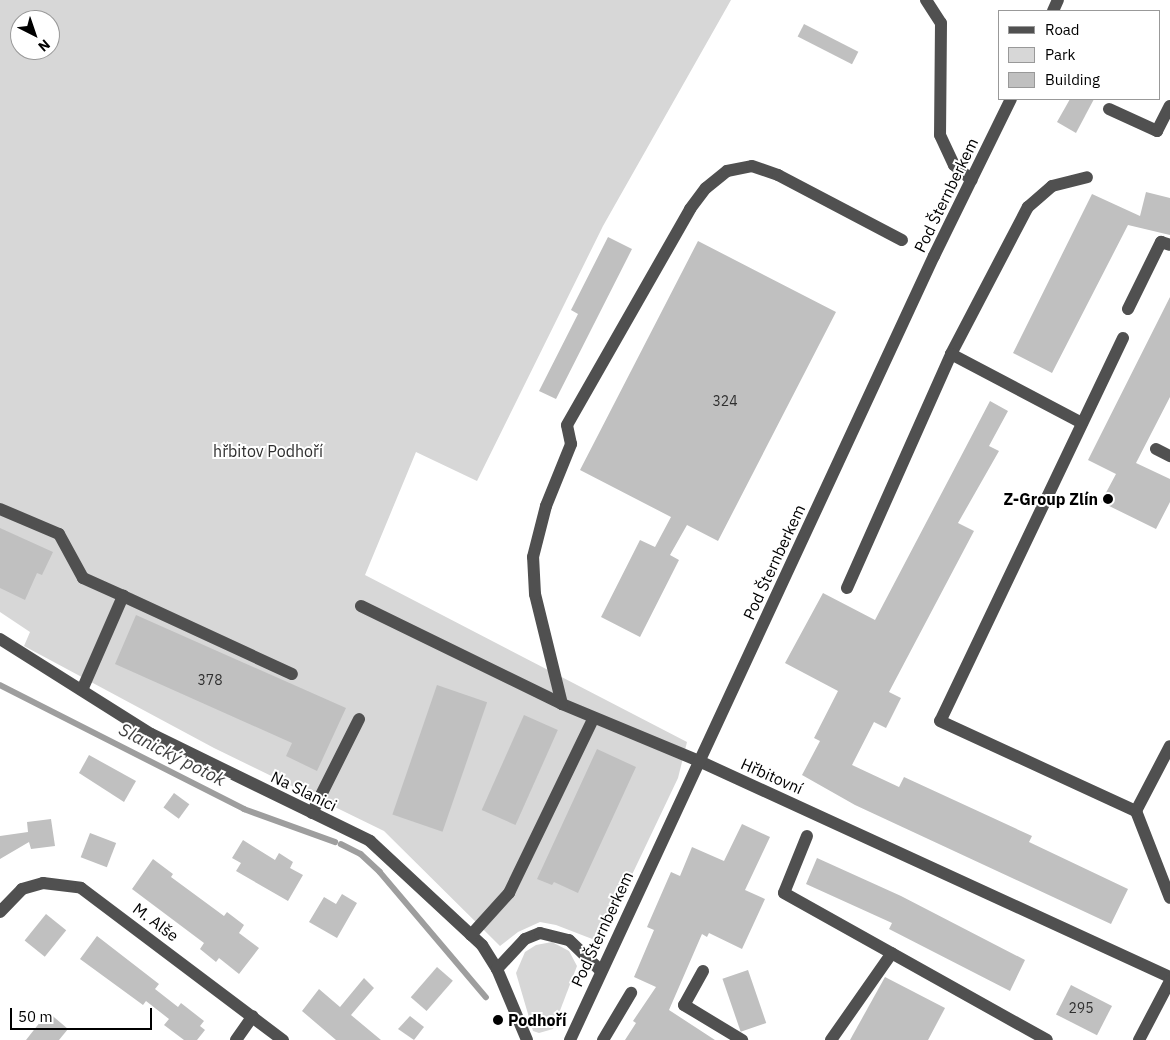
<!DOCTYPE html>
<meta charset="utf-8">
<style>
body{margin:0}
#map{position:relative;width:1170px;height:1040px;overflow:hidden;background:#fff;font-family:"IBM Plex Sans",sans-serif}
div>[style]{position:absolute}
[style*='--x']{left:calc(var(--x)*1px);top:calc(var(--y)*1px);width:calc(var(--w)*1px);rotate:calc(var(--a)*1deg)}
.green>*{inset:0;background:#d7d7d7}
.stream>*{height:5.5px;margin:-2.75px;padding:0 2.75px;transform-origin:2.75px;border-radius:2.75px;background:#9e9e9e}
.building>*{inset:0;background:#c0c0c0;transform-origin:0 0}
.minor>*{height:12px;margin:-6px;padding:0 6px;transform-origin:6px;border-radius:6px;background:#505050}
.dots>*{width:14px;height:14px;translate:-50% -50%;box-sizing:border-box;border:2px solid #fff;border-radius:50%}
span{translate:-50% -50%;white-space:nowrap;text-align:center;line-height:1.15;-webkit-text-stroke:4px #fff;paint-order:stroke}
.number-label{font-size:14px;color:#303030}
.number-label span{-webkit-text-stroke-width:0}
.street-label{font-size:16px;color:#000}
.park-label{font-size:16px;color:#2e2e2e}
.poi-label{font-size:16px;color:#000;font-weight:700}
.right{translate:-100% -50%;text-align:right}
.left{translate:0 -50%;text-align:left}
.water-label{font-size:18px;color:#3f3f3f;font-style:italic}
.legend{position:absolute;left:998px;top:10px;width:162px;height:90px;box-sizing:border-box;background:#fff;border:1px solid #999;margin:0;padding:6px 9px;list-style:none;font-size:15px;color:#000}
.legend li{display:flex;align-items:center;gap:10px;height:25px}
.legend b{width:25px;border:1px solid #999}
.north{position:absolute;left:10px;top:10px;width:50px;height:50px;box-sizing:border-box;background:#fff;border:1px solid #999;border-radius:50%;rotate:139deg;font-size:14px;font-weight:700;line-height:20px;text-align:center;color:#000}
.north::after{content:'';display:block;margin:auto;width:18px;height:22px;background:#000;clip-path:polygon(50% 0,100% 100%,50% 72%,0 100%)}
.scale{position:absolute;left:10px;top:1008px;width:142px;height:22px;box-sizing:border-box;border:2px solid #000;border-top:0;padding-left:6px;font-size:15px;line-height:18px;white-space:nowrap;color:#000;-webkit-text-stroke:4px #fff;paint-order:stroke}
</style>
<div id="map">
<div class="green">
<i style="clip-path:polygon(evenodd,0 0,731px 0,603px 226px,477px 481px,416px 452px,365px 575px,687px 742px,678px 778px,600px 942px,556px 925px,540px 922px,518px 932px,500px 946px,384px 831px,214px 748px,24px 646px,30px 632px,0 612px,0 0,20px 20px,50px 20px,50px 50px,20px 50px,20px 20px)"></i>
<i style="clip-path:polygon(552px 942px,569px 951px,577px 966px,553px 1029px,539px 1033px,533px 1031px,516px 973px,525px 952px,536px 945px)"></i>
</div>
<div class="stream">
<i style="--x:0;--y:685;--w:274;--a:26.9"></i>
<i style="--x:244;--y:809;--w:97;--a:19.9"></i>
<i style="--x:341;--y:844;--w:22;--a:27"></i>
<i style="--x:361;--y:854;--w:26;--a:43"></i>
<i style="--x:380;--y:872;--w:164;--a:49.7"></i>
</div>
<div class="building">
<i style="left:804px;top:24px;width:61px;height:14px;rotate:27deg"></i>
<i style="clip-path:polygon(1070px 99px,1094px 99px,1076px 133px,1057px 122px)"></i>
<i style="clip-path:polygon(1146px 192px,1170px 198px,1170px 235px,1128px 225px,1052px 373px,1013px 353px,1092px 194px,1140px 216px)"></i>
<i style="clip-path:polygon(608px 237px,632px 249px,556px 399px,539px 391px,578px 314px,571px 310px)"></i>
<i style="clip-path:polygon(698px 241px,836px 312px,718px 541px,687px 525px,670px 555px,679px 560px,640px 637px,601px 617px,640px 540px,655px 547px,671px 517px,580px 470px)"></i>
<i style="clip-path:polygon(1170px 297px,1170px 397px,1136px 463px,1170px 479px,1170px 502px,1156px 529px,1101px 502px,1116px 474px,1088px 460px)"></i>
<i style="clip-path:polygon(990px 401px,1008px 411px,989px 446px,999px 451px,958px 523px,974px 531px,889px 692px,901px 698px,886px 728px,874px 722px,852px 765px,899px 787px,904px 777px,1032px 836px,1029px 842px,1128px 889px,1111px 924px,855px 805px,802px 775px,820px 741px,814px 738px,838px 691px,785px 663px,823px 593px,875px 620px)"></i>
<i style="clip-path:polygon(0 528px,53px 552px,42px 575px,37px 573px,25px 600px,0 588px)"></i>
<i style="clip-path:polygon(136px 615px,346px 708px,317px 771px,286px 756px,292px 743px,115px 664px)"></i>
<i style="left:437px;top:685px;width:53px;height:137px;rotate:19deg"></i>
<i style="left:524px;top:715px;width:37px;height:104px;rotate:24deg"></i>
<i style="clip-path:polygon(597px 749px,636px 767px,578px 893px,554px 882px,552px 885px,537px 879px)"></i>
<i style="clip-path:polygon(89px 755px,136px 781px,124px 802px,79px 773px)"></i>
<i style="left:174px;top:793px;width:19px;height:18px;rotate:36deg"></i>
<i style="clip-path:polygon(51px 819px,55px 846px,31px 849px,29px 842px,0 859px,0 836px,28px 832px,27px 822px)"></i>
<i style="clip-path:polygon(742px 824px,770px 837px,745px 890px,765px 899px,742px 949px,709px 933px,707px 937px,702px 934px,669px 1010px,715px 1040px,625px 1040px,636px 1023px,633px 1021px,656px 987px,634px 977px,654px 930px,647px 927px,671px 872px,680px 876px,692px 847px,724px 861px)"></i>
<i style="left:90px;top:833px;width:28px;height:26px;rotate:21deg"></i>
<i style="clip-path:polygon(243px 840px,275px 860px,279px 853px,293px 862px,290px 868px,303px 875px,288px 901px,236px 871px,241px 863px,232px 858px)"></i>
<i style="clip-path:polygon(817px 858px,901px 896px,1025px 960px,1010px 991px,889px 929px,892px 923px,806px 884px)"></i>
<i style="clip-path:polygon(153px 859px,173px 874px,171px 877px,224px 916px,227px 912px,244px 925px,239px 933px,259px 948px,239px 974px,219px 958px,216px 962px,200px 949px,204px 943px,132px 889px)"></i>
<i style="clip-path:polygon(342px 894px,357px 903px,337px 938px,309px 922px,324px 897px,336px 904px)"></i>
<i style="left:46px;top:914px;width:26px;height:34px;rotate:39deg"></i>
<i style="clip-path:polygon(97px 936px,159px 984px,155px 989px,178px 1007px,181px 1003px,204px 1021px,200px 1026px,205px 1030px,197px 1040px,184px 1040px,164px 1025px,169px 1019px,146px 1001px,143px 1005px,80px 959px)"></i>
<i style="left:437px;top:967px;width:21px;height:40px;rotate:41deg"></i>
<i style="left:748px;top:970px;width:56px;height:27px;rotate:71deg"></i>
<i style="clip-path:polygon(885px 977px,945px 1008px,928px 1040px,850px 1040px)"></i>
<i style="clip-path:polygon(364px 978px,374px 988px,351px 1015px,381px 1040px,336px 1040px,302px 1011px,319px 989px,340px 1007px)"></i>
<i style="left:1071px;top:985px;width:46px;height:33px;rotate:27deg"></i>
<i style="clip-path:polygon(48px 1012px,68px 1029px,59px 1040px,26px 1040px)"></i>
<i style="clip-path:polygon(410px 1016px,424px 1027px,414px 1040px,398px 1029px)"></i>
</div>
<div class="minor">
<i style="--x:926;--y:0;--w:27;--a:57"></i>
<i style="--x:941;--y:23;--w:112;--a:90.5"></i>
<i style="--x:940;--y:135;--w:33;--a:65"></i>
<i style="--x:954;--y:165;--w:23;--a:40"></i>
<i style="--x:1053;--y:11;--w:12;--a:-66"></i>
<i style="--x:1109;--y:109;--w:53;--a:24.6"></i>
<i style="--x:1157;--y:131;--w:28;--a:-63"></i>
<i style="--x:1128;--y:309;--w:75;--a:-63.8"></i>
<i style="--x:1161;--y:242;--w:9;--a:18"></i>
<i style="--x:1123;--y:338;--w:424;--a:115.5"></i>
<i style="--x:940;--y:721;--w:216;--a:24.7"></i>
<i style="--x:1136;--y:811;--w:93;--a:68.7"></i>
<i style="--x:951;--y:354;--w:166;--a:-62.4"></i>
<i style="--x:1028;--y:207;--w:32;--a:-41"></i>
<i style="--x:1052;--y:186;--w:36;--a:-14"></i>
<i style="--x:1156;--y:449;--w:16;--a:27"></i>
<i style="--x:0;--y:509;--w:64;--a:23"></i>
<i style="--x:59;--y:534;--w:50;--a:61.4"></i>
<i style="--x:83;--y:578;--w:44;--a:24.2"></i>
<i style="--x:847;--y:588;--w:256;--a:-66"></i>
<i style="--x:951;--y:354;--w:148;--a:27.8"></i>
<i style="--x:361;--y:606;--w:224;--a:26"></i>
<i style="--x:562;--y:704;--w:148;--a:22.6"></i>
<i style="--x:699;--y:761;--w:518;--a:24.64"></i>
<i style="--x:0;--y:639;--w:178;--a:32.2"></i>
<i style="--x:151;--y:734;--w:244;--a:26"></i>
<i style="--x:370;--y:841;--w:153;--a:42.9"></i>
<i style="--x:482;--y:945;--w:28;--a:58"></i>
<i style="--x:497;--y:969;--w:77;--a:67.1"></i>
<i style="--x:82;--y:690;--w:103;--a:-66.4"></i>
<i style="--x:123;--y:596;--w:186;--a:24.8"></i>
<i style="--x:562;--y:704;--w:113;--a:-103.8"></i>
<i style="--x:535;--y:594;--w:37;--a:-93"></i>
<i style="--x:533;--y:557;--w:53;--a:-75.7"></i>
<i style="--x:546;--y:506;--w:67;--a:-68"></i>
<i style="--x:571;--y:444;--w:19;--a:-102"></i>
<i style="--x:567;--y:425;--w:249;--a:-60.3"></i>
<i style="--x:690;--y:209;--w:26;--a:-53"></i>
<i style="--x:706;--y:188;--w:27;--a:-39"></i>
<i style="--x:727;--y:171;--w:25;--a:-11"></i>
<i style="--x:752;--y:166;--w:28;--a:19"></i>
<i style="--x:778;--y:175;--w:140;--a:27.7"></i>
<i style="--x:1136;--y:811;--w:73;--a:-62.4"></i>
<i style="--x:312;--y:813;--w:105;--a:-63.4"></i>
<i style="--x:807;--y:836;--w:61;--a:112"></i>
<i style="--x:784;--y:893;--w:301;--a:29.2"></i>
<i style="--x:0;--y:912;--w:32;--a:-46"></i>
<i style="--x:22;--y:889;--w:22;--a:-16"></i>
<i style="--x:43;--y:883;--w:38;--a:7"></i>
<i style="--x:81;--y:888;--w:253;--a:37"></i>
<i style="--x:471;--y:935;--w:57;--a:-47.9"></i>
<i style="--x:509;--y:893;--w:193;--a:-64.2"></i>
<i style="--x:497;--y:969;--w:41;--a:-47"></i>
<i style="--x:525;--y:939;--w:16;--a:-22"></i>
<i style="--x:540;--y:933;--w:30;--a:14"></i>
<i style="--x:569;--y:940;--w:43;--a:44.1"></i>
<i style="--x:703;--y:971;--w:39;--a:119"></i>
<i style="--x:684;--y:1005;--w:68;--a:31.1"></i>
<i style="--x:236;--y:1040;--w:29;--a:-55"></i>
<i style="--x:570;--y:1040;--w:864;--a:-65.1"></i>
<i style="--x:934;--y:256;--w:175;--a:-63.9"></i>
<i style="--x:603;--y:1040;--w:55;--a:-59.2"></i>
<i style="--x:831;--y:1040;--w:106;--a:-55"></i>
<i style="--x:1139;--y:1040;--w:67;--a:-62.3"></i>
</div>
<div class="dots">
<i style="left:1108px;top:499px;background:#000"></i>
<i style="left:498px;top:1020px;background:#000"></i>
</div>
<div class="number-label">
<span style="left:725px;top:401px">324</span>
<span style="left:210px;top:680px">378</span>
<span style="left:1081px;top:1008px">295</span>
</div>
<div class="street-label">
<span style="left:946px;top:195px;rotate:-64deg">Pod Šternberkem</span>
<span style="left:774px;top:562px;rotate:-65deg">Pod Šternberkem</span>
<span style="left:772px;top:776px;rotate:24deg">Hřbitovní</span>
<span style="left:304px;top:791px;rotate:26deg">Na Slanici</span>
<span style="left:156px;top:922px;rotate:37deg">M. Alše</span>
<span style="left:602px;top:929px;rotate:-65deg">Pod Šternberkem</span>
</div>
<div class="park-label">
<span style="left:268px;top:451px">hřbitov Podhoří</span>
</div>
<div class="poi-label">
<span class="right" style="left:1098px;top:499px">Z-Group Zlín</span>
<span class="left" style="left:508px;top:1020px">Podhoří</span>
</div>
<div class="water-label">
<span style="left:172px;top:755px;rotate:27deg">Slanický potok</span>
</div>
<ul class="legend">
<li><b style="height:6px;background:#505050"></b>Road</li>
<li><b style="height:14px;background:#d7d7d7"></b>Park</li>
<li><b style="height:14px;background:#c0c0c0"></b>Building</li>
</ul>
<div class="north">N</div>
<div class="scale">50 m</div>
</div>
